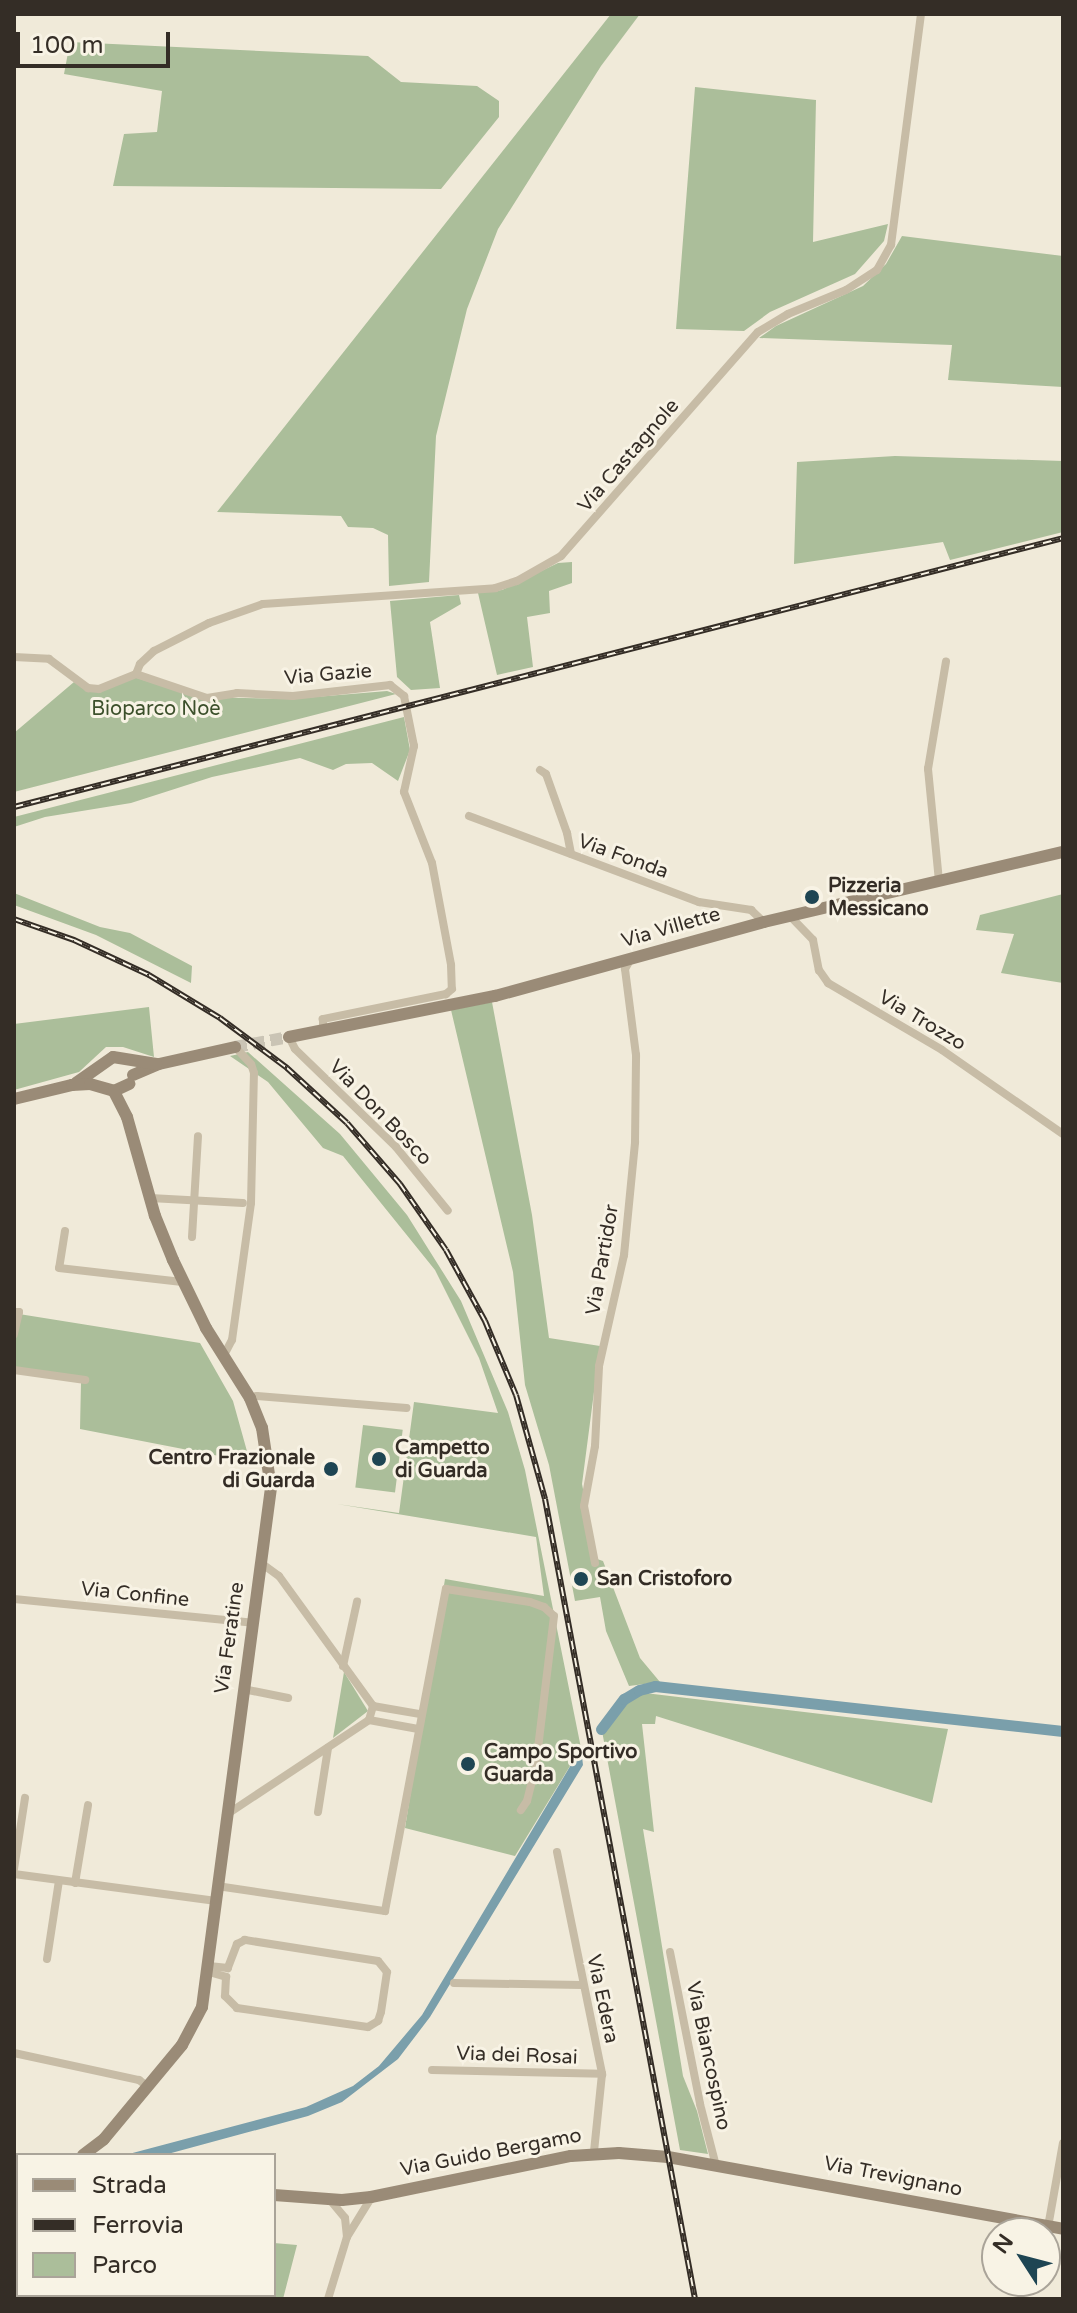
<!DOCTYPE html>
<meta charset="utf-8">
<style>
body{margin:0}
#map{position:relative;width:1077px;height:2313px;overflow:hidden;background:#f0ead9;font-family:"Varela Round",sans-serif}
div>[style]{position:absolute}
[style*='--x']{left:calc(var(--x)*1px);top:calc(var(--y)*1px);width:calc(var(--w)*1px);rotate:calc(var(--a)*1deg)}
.green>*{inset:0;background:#abbe9a;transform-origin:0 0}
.water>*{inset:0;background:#7a9fab}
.canal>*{height:11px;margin:-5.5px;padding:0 5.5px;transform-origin:5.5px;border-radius:5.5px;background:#7a9fab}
.secondary-tunnel>*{height:12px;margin-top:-6px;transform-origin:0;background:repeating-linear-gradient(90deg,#cac4b5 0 12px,transparent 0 18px)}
.street>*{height:8px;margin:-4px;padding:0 4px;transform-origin:4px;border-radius:4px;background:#c7bca6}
.secondary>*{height:12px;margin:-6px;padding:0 6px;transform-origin:6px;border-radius:6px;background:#9a8b77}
.rail>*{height:6px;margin-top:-3px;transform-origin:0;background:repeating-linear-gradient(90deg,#f8f3e5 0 9px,#342d26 0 18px);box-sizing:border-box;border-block:2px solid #342d26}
.dots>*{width:22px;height:22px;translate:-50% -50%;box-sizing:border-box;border:4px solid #f8f3e5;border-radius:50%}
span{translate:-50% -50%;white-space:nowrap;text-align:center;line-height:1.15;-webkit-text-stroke:6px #f8f3e5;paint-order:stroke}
.street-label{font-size:20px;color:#342d26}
.park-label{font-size:20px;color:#3c502b}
.poi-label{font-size:20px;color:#342d26;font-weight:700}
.left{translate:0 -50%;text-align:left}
.right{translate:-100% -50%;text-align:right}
.frame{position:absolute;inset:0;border:16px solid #342d26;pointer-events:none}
.legend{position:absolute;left:16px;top:2153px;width:260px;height:144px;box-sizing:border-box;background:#f8f3e5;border:2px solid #aaa499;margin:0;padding:10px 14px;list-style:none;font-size:24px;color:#342d26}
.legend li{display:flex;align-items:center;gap:16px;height:40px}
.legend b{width:40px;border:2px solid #aaa499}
.north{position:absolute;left:981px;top:2217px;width:80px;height:80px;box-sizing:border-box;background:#f8f3e5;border:2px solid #aaa499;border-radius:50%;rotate:306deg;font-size:22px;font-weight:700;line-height:32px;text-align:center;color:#342d26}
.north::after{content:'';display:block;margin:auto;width:28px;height:36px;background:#1e4553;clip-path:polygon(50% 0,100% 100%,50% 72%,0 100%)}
.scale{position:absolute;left:16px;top:32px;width:154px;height:36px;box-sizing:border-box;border:4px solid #342d26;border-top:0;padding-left:10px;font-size:24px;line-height:28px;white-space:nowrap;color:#342d26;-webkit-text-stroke:6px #f8f3e5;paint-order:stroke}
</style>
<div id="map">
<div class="green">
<i style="clip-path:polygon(611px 14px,640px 14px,601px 66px,498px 229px,467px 309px,436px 436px,429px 582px,389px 586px,388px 535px,373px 528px,348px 527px,341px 516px,217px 512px)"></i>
<i style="clip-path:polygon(70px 42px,368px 56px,401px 82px,477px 86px,499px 101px,499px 117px,441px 189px,113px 186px,124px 134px,157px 132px,162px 91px,64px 74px)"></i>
<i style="clip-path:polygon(695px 87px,816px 100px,813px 242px,888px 224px,884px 241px,855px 274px,770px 312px,744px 331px,676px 329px)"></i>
<i style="clip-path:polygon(902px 236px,1063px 256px,1063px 387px,948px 380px,952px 345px,759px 338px,776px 326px,863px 286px,886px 264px)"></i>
<i style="clip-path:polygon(895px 456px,1063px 461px,1063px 532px,950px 560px,943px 542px,794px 564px,797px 462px)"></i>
<i style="clip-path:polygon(572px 562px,572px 583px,549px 591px,550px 613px,527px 617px,533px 667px,497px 675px,478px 593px,502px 590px,558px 563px)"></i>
<i style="clip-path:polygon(459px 595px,461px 604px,430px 622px,440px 688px,411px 690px,397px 677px,390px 601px)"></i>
<i style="clip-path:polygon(134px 677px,196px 697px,291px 699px,387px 691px,396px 694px,14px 792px,14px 733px,74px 682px,93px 692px)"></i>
<i style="clip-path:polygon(404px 717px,410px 750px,398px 781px,372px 763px,346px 764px,333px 770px,300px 758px,212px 777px,131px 803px,45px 817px,14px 827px,14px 817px)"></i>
<i style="clip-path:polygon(14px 893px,100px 927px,130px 933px,192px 966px,191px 983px,96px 935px,14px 905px)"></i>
<i style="clip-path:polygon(1063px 894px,1063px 983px,1001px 973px,1014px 934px,976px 930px,980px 915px)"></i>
<i style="clip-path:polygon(492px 1002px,532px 1215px,549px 1338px,600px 1346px,582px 1484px,597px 1559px,603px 1561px,640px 1658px,660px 1682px,629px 1686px,606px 1631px,600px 1597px,575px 1601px,549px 1465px,525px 1385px,513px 1272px,451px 1010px)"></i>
<i style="clip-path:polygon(149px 1007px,154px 1057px,123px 1047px,106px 1047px,79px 1072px,14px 1090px,14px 1024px)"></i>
<i style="clip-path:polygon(248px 1052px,340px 1134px,407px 1215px,461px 1301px,508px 1412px,525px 1470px,581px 1748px,515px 1856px,405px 1828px,445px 1579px,544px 1596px,536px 1537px,337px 1504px,399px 1513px,414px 1402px,498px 1413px,479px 1358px,435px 1270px,343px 1156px,323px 1148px,268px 1082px,230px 1056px)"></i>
<i style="clip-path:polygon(19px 1314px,200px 1343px,233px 1401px,250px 1462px,80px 1429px,81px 1382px,14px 1371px,14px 1328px)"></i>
<i style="left:363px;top:1425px;width:40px;height:63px;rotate:7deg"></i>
<i style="clip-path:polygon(344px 1672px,368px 1711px,333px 1738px)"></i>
<i style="clip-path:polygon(645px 1693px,948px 1729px,932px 1803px,656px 1716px,655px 1724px,642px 1724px,654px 1832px,643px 1829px,683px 2076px,697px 2111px,708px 2154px,680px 2150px,602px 1731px,624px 1703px)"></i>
<i style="clip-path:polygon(274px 2243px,297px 2245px,283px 2299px,255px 2295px,274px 2295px)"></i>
</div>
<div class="water">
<i style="clip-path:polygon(581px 1748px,583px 1765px,430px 2017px,398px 2059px,342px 2102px,308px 2116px,164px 2155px,125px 2155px,306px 2107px,353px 2086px,379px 2066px,422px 2015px)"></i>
</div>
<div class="canal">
<i style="--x:601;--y:1729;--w:38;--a:-53"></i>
<i style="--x:624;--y:1699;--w:17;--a:-31"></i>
<i style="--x:639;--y:1690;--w:16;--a:-14"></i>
<i style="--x:655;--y:1686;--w:410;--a:6.3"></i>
</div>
<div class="secondary-tunnel">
<i style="--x:235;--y:1047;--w:55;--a:-10.5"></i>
</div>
<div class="street">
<i style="--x:14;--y:657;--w:35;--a:3"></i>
<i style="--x:49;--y:659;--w:49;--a:36.6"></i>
<i style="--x:88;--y:688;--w:11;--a:5"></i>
<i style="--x:99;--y:689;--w:40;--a:-22"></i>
<i style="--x:136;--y:674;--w:75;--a:18.7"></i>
<i style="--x:207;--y:698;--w:30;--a:-9"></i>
<i style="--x:237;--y:693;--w:56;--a:3.1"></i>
<i style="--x:293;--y:696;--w:98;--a:-6.5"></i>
<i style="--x:390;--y:685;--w:18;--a:38"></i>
<i style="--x:404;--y:696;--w:51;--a:78.7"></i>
<i style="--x:414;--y:746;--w:47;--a:102.3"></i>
<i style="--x:404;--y:792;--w:76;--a:68.5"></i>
<i style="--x:432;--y:863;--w:104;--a:79.4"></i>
<i style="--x:451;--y:965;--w:24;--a:88"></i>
<i style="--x:452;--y:989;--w:8;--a:140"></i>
<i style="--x:446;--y:994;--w:126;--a:168.5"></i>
<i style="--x:323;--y:1019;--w:10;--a:90"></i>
<i style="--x:136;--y:674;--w:11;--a:-68"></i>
<i style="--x:140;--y:664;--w:19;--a:-43"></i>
<i style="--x:154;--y:651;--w:62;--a:-27"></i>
<i style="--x:209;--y:623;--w:57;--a:-19.4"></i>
<i style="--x:263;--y:604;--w:233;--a:-3.9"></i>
<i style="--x:495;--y:588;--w:23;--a:-18"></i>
<i style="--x:517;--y:581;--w:51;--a:-29.6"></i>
<i style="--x:561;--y:556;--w:298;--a:-48.7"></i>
<i style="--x:758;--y:332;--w:35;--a:-31"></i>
<i style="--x:788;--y:314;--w:63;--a:-22.5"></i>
<i style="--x:846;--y:290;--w:37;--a:-33"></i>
<i style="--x:877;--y:270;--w:29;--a:-61"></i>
<i style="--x:891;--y:245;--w:233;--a:-82.6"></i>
<i style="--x:540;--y:770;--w:7;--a:34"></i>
<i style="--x:546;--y:774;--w:63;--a:70.4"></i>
<i style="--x:567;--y:833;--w:21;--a:79"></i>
<i style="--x:469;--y:816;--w:246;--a:20.5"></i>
<i style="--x:699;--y:902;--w:53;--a:8.7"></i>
<i style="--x:751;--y:910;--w:18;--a:43"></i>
<i style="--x:939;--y:881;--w:113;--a:-95.6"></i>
<i style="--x:928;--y:769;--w:109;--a:-80.5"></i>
<i style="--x:790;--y:916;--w:33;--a:46"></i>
<i style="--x:813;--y:940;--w:31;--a:79"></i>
<i style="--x:819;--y:970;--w:16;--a:55"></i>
<i style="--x:828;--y:983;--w:132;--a:30.4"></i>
<i style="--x:942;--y:1050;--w:147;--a:34.8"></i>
<i style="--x:289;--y:1037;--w:13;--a:63"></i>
<i style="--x:295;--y:1049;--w:141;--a:44.1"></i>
<i style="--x:396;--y:1147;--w:82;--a:50.9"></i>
<i style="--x:150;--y:1198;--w:93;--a:3.1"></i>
<i style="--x:65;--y:1231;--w:37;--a:99"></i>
<i style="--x:59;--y:1268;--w:124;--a:6.5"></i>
<i style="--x:192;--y:1237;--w:101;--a:-86.6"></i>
<i style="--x:14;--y:1312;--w:5;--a:0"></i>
<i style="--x:19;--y:1312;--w:23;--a:103"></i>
<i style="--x:224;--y:1355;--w:17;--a:-62"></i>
<i style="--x:232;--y:1340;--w:138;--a:-82.1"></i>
<i style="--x:251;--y:1203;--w:130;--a:-88.7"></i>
<i style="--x:254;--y:1073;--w:9;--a:-108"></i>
<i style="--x:251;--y:1064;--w:23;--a:-133"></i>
<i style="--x:14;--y:1370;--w:72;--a:8"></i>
<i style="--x:250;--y:1398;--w:7;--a:-16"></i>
<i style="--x:257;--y:1396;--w:150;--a:4.6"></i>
<i style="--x:261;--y:1563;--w:22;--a:36"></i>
<i style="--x:279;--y:1576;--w:160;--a:54.1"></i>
<i style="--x:373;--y:1706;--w:48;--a:9.7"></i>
<i style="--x:595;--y:1563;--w:58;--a:-100.9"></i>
<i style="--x:584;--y:1506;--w:61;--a:-79.6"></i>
<i style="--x:595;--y:1446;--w:80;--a:-87.1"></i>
<i style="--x:599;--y:1366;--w:114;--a:-77.3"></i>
<i style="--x:624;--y:1255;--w:114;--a:-84.4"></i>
<i style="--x:635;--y:1142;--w:87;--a:-89.3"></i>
<i style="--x:636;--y:1055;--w:87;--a:-97.3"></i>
<i style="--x:625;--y:969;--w:8;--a:-60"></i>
<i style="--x:14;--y:1599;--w:240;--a:5.7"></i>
<i style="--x:343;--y:1666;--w:66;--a:-77.7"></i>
<i style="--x:243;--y:1689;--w:46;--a:11.3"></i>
<i style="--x:369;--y:1720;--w:50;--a:10.4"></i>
<i style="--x:318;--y:1812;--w:65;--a:-81.1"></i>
<i style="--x:226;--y:1815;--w:172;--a:-33.6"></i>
<i style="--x:369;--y:1720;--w:15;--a:-74"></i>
<i style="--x:557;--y:1852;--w:227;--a:78.5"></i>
<i style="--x:602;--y:2074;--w:78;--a:95.9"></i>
<i style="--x:14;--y:1869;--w:72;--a:-81.2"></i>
<i style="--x:14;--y:1874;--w:204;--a:7.6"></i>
<i style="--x:75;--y:1883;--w:79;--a:-80.5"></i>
<i style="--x:217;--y:1886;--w:170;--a:8.5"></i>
<i style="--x:385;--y:1911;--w:328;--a:-79.3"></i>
<i style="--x:446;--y:1589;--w:85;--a:8.8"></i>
<i style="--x:530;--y:1602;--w:15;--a:20"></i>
<i style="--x:544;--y:1607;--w:13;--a:42"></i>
<i style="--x:554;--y:1616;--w:150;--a:96.9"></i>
<i style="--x:536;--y:1765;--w:37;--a:104"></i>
<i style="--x:527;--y:1801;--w:11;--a:124"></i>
<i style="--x:670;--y:1952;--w:155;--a:78.8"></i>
<i style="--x:700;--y:2104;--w:64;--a:75.5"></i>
<i style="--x:47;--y:1959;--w:79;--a:-81.3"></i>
<i style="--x:209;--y:1972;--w:18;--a:16"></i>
<i style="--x:226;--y:1977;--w:19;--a:93"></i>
<i style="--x:225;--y:1996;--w:17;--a:45"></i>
<i style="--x:237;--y:2008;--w:132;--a:8.3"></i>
<i style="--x:368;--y:2027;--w:12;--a:-31"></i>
<i style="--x:378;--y:2021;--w:9;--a:-72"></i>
<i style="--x:381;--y:2012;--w:40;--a:-81.5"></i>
<i style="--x:387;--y:1972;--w:14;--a:-129"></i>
<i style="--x:378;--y:1961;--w:135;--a:-171"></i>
<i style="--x:245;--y:1940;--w:9;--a:153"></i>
<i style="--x:237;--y:1944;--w:26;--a:111"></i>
<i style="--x:228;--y:1968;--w:19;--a:-174"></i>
<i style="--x:454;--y:1983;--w:128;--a:0.9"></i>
<i style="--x:14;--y:2053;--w:128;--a:12.2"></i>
<i style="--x:139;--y:2080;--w:10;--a:37"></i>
<i style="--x:432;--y:2070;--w:170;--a:1.3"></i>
<i style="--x:330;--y:2200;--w:23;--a:50"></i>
<i style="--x:345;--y:2218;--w:19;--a:84"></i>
<i style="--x:14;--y:2220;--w:10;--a:-66"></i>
<i style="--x:1048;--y:2227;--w:85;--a:-79.9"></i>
<i style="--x:14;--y:2267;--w:4;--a:14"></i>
<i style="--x:220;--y:2295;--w:30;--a:8"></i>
<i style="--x:328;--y:2299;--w:65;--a:-73"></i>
<i style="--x:347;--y:2237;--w:46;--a:-58.4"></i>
</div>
<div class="secondary">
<i style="--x:289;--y:1037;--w:210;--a:-11.3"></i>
<i style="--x:495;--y:996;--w:279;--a:-15.4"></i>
<i style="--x:764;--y:922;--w:307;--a:-13.2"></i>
<i style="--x:133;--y:1075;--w:28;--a:-23"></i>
<i style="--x:159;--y:1064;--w:78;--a:-12.6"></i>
<i style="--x:76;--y:1083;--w:45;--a:-35.1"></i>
<i style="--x:113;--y:1057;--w:44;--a:9.2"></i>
<i style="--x:14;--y:1099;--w:60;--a:-13.6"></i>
<i style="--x:72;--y:1085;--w:18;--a:-3"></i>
<i style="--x:90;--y:1084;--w:25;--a:16"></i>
<i style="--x:114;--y:1091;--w:17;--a:-25"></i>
<i style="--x:83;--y:2155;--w:26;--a:-37"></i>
<i style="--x:104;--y:2139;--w:122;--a:-50.3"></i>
<i style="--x:182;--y:2045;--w:43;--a:-62.2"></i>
<i style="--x:202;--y:2007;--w:524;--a:-82.43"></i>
<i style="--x:271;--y:1488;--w:61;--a:-98.5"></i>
<i style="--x:262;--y:1428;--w:32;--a:-112"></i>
<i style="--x:250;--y:1398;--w:83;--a:-122.2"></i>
<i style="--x:206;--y:1328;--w:76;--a:-115.9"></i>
<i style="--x:173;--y:1260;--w:48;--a:-112.2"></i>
<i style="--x:155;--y:1216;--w:103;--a:-105.8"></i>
<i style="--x:127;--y:1117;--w:29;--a:-117"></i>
<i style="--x:14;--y:2161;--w:4;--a:14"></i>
<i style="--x:274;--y:2195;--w:68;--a:4.2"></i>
<i style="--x:342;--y:2200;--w:29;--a:-6"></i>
<i style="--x:371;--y:2197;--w:204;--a:-11.6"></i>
<i style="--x:571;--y:2156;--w:48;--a:-3.6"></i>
<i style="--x:619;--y:2153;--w:49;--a:4.7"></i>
<i style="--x:668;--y:2157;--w:402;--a:10.3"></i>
</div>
<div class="rail">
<i style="--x:14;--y:807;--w:1083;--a:-14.38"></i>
<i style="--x:14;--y:919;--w:64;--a:19.3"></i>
<i style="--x:74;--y:940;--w:83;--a:25"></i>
<i style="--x:149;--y:975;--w:83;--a:31.2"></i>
<i style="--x:220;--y:1018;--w:84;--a:36.7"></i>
<i style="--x:287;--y:1068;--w:81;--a:42.5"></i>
<i style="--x:347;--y:1123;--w:81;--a:49"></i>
<i style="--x:400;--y:1184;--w:80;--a:55.1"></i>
<i style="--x:446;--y:1250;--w:81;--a:61.2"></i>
<i style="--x:485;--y:1321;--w:80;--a:67.3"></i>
<i style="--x:516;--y:1395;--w:108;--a:74.4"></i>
<i style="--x:545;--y:1499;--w:814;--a:79.38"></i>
</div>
<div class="dots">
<i style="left:812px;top:897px;background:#1e4553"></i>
<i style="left:379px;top:1459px;background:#1e4553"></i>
<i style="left:331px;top:1469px;background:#1e4553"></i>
<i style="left:581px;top:1579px;background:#1e4553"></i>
<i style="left:468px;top:1764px;background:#1e4553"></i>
</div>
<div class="street-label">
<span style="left:629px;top:456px;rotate:-49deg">Via Castagnole</span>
<span style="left:328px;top:675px;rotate:-5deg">Via Gazie</span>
<span style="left:623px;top:857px;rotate:20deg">Via Fonda</span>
<span style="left:671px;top:928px;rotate:-16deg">Via Villette</span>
<span style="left:922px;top:1021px;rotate:31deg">Via Trozzo</span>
<span style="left:380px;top:1113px;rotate:46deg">Via Don Bosco</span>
<span style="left:603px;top:1260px;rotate:-80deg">Via Partidor</span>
<span style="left:135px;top:1595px;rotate:6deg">Via Confine</span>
<span style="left:230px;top:1638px;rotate:-82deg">Via Feratine</span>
<span style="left:602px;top:1999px;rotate:78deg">Via Edera</span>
<span style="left:517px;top:2056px;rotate:2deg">Via dei Rosai</span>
<span style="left:708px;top:2056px;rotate:78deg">Via Biancospino</span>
<span style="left:491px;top:2153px;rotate:-11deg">Via Guido Bergamo</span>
<span style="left:893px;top:2177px;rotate:11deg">Via Trevignano</span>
</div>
<div class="park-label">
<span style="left:156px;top:709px">Bioparco Noè</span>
</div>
<div class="poi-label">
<span class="left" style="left:828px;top:898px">Pizzeria<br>Messicano</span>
<span class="left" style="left:395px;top:1460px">Campetto<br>di Guarda</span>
<span class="right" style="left:315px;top:1470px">Centro Frazionale<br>di Guarda</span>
<span class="left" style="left:597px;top:1579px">San Cristoforo</span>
<span class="left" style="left:484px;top:1764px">Campo Sportivo<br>Guarda</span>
</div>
<div class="frame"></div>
<ul class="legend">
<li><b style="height:10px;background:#9a8b77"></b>Strada</li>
<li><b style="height:10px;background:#342d26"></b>Ferrovia</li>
<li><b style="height:22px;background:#abbe9a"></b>Parco</li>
</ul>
<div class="north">N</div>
<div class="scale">100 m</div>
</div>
